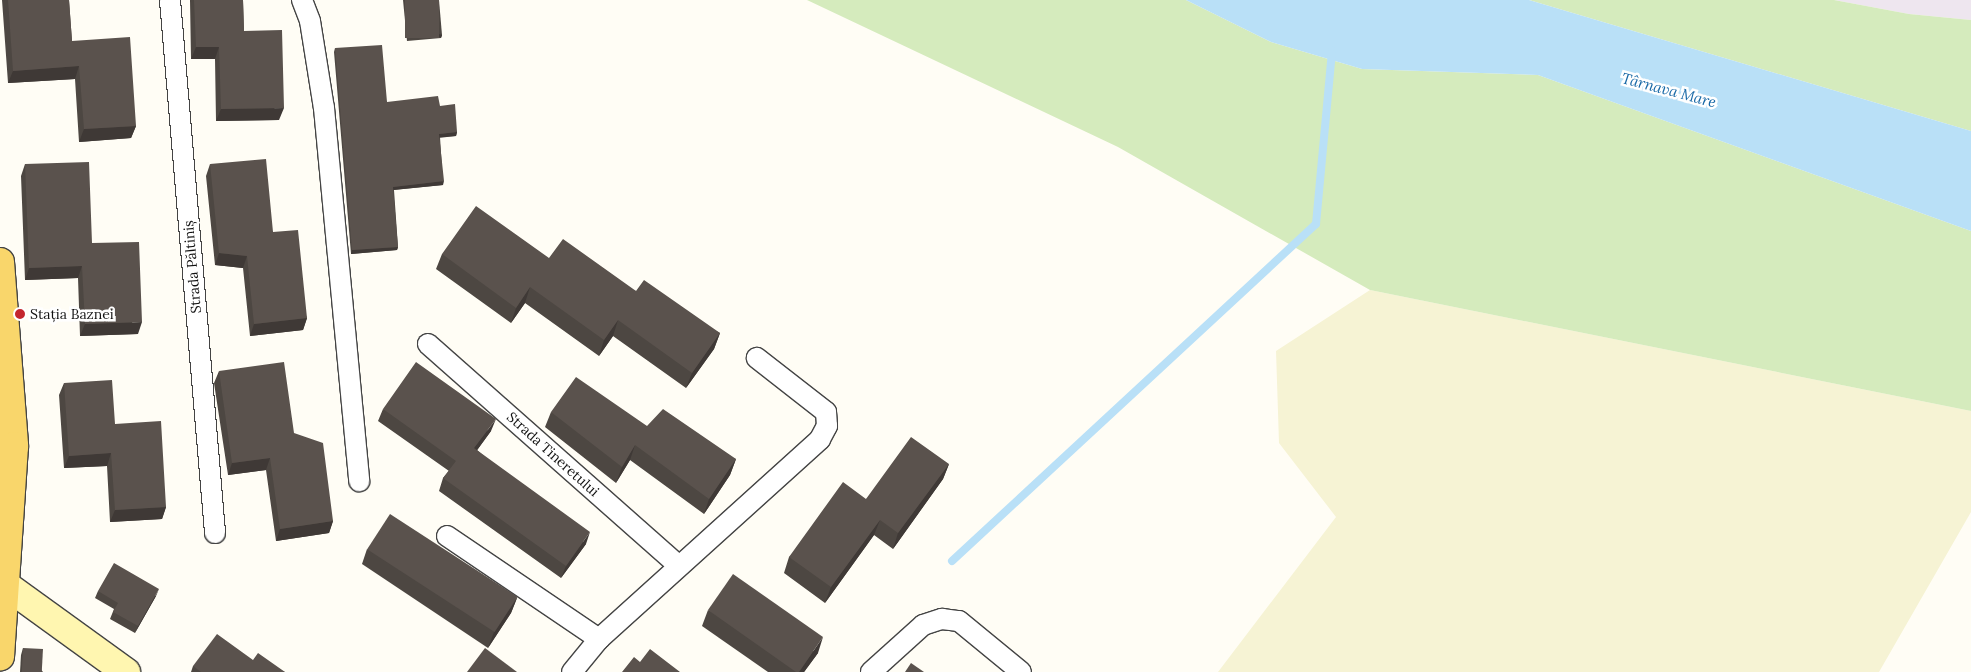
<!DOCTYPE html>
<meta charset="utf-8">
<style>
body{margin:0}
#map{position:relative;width:1971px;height:672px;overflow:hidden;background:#fffdf5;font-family:Lora,serif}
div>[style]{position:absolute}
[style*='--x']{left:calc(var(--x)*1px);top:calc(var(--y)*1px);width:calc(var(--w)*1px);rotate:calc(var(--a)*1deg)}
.industrial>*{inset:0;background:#eee6ef}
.farmland>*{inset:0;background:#f6f3d4}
.green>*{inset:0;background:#d5ebbd}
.water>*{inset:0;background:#b9e0f7}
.stream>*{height:8px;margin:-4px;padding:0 4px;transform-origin:4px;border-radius:4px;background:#b9e0f7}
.roads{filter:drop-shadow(1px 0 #444) drop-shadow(-1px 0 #444) drop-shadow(0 1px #444) drop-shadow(0 -1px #444)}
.street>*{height:20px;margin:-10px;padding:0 10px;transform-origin:10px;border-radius:10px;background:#fff}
.secondary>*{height:28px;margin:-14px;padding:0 14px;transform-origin:14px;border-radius:14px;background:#fff6b0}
.primary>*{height:28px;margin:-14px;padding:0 14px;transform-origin:14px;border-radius:14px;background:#f9d66b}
.wall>*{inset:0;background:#4d4742}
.shaded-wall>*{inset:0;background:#3f3936;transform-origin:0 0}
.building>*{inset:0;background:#5a524d;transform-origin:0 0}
.dots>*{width:14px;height:14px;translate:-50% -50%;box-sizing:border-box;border:2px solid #fff;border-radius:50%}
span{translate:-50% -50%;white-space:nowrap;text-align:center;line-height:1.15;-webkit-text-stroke:5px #fff;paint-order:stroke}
.street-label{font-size:14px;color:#111}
.poi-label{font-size:14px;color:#111}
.left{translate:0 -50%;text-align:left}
.water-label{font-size:15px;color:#1768a6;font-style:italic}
</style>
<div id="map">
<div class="industrial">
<i style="clip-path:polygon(1834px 0,1971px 0,1971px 20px,1909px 14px)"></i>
</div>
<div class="farmland">
<i style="clip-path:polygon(1370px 290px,1971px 411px,1971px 512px,1879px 672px,1218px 672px,1336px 517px,1279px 443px,1276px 351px)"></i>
</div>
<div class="green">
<i style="clip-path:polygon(807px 0,1186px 0,1271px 42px,1362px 69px,1538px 75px,1971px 231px,1971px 411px,1370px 290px,1118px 147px)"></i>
<i style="clip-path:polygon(1529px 0,1834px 0,1909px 14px,1971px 20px,1971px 131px)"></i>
</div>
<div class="water">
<i style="clip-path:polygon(1186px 0,1529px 0,1971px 131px,1971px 231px,1538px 75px,1362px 69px,1271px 42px)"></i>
</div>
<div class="stream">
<i style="--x:952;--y:561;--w:496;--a:-42.8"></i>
<i style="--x:1316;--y:224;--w:174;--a:-84.7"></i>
</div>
<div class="roads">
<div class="street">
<i style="--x:170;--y:0;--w:535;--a:85.17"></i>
<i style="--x:302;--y:0;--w:22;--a:69"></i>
<i style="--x:310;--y:21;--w:88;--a:80.9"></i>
<i style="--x:324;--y:108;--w:375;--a:84.6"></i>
<i style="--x:428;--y:344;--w:334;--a:41.5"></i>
<i style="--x:447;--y:536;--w:184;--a:34.1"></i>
<i style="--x:572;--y:672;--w:43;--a:-50.7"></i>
<i style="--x:599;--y:639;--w:298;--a:-42.1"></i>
<i style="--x:820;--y:439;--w:15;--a:-62"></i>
<i style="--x:827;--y:426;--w:14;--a:-94"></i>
<i style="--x:826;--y:412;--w:88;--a:-142"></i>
<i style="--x:871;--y:672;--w:70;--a:-42.1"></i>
<i style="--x:923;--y:625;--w:20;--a:-18"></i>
<i style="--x:942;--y:619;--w:17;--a:7"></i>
<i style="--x:959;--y:621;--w:80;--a:39.4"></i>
</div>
<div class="secondary">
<i style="--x:7;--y:586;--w:147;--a:35.9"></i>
</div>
<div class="primary">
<i style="--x:0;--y:262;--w:185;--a:85.6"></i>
<i style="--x:14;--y:446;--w:211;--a:93.8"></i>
</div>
</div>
<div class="wall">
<i style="clip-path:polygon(2px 0,69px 0,72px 41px,136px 126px,131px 138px,79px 142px,75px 79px,8px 83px)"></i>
<i style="clip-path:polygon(190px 0,243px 0,244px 31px,279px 120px,216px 121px,215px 59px,191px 59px)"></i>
<i style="clip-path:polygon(403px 0,439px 0,442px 35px,441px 38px,407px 41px)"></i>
<i style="clip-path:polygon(335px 48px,387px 102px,440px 106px,457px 132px,456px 136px,440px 137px,443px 185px,394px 190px,398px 247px,397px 250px,351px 254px,334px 52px)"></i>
<i style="clip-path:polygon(25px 164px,92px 243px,138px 334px,80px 336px,78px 278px,25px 280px,21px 176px)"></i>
<i style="clip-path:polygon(210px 164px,273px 232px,307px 318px,303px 330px,250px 336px,243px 268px,215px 265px,206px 176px)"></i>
<i style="clip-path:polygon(442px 254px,549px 258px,636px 291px,720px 333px,714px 349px,686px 388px,613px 336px,599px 356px,525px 303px,511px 323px,436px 269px)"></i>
<i style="clip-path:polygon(219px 371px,333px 521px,329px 533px,276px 541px,266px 470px,228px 475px,214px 383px)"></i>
<i style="clip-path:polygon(64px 383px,115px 424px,166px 507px,162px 519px,110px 522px,107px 466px,64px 468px,59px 395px)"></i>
<i style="clip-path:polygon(383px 409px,491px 431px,477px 450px,586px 544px,561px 578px,439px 491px,443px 478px,449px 471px,378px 421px)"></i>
<i style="clip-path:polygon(551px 412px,647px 426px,736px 459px,730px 475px,704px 514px,630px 460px,616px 483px,545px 427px)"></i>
<i style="clip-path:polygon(949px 464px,943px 479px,893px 549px,874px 535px,825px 603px,784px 573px,789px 557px,866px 499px)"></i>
<i style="clip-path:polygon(367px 549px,517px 598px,511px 613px,488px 648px,362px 564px)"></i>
<i style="clip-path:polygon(98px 591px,156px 596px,135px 633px,110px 619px,114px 609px,95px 598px)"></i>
<i style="clip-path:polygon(708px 610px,818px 653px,804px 672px,768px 672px,702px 626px)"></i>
<i style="clip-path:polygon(23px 648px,43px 672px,20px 672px,21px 655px)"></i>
<i style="clip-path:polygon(253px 660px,285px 672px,191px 672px,193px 666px)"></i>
</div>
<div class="shaded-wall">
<i style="left:442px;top:35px;width:3px;height:34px;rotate:108deg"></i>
<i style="clip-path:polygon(196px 47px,219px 47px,215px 59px,191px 59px)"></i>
<i style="clip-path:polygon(79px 66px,75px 79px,8px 83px,13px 71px)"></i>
<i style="clip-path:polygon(284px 108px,279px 120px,216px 121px,221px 109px)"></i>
<i style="clip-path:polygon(136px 126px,131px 138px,79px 142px,84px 129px)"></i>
<i style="clip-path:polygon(457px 132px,456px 136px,438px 138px,439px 134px)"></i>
<i style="clip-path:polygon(444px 181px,443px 185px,392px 190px,393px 187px)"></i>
<i style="clip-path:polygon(398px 247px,397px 250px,351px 254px,352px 250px)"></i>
<i style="clip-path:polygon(219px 253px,247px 256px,243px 268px,215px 265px)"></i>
<i style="clip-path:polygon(82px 266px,78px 278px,25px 280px,29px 268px)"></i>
<i style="clip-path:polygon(530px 287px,525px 303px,511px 323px,516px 308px)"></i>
<i style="clip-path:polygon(307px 318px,303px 330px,250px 336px,254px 324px)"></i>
<i style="clip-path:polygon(618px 320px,613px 336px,599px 356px,604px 340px)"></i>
<i style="clip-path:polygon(142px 322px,138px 334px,80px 336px,85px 324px)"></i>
<i style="clip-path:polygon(720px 333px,714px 349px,686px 388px,692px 373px)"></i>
<i style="clip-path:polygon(496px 419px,491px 431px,470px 460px,474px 448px)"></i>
<i style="clip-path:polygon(635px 445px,630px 460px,616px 483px,622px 467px)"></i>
<i style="clip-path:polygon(111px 453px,107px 466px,64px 468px,69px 456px)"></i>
<i style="clip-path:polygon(270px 458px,266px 470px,228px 475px,232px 463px)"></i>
<i style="clip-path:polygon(736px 459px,730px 475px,704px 514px,709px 499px)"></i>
<i style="clip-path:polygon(949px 464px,943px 479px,893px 549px,898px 533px)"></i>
<i style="clip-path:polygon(166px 507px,162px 519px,110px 522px,115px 510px)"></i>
<i style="clip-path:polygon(880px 520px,874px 535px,825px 603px,831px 587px)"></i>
<i style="clip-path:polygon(333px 521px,329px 533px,276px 541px,280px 529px)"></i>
<i style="clip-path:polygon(590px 532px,586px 544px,561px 578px,566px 566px)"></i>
<i style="clip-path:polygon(159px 589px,156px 596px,135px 633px,138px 626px)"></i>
<i style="clip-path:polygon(517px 598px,511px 613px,488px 648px,494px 632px)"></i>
<i style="clip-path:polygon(823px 637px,818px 653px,804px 672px,799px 672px)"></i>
</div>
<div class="building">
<i style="clip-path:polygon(8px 0,69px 0,72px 41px,130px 37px,136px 126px,84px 129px,79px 66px,13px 71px)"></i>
<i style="clip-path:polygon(194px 0,243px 0,244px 31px,282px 30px,284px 108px,221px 109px,219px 47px,196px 47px)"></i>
<i style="left:405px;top:0;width:34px;height:38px"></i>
<i style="clip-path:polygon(382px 45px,387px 102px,438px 96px,440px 106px,455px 104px,457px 132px,439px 134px,444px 181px,393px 187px,398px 247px,352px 250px,335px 48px)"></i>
<i style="clip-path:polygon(266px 159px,273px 232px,298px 230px,307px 318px,254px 324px,247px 256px,219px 253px,210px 164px)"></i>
<i style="clip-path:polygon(89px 162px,92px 243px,139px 242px,142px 322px,85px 324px,82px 266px,29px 268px,25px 164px)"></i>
<i style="clip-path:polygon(476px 206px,549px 258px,563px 239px,636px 291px,644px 280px,720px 333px,692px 373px,618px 320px,604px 340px,530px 287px,516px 308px,442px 254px)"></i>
<i style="clip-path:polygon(284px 362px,294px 433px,323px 443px,333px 521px,280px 529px,270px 458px,232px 463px,219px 371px)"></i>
<i style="clip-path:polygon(416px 362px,496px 419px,474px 448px,590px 532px,566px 566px,443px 478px,456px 461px,383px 409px)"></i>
<i style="clip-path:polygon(576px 377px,647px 426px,663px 409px,736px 459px,709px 499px,635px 445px,622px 467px,551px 412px)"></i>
<i style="clip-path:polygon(112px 380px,115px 424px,161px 421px,166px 507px,115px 510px,111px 453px,69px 456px,64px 383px)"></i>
<i style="clip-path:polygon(911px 437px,949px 464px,898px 533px,880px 520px,831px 587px,789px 557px,843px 482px,866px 499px)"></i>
<i style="left:390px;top:514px;width:152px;height:42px;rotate:33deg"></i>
<i style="clip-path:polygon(114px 563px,159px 589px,138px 626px,113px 612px,118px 603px,98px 591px)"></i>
<i style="clip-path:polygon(733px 574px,823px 637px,799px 672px,796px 672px,708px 610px)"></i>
<i style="clip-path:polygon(217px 634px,253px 660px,258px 653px,285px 672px,201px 672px,193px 666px)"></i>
<i style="left:23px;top:648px;width:20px;height:24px;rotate:3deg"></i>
<i style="clip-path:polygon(485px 648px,517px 672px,467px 672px)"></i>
<i style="clip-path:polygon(650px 649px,680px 672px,622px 672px,634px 657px,640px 662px)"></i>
<i style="clip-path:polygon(911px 663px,924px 672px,905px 672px)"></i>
</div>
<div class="dots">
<i style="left:20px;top:314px;background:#c4262e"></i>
</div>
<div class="street-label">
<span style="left:192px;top:267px;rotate:-95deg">Strada Păltiniș</span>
<span style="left:553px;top:454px;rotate:42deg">Strada Tineretului</span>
</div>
<div class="poi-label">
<span class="left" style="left:30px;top:314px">Stația Baznei</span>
</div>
<div class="water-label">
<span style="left:1669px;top:90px;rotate:15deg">Târnava Mare</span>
</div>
</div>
